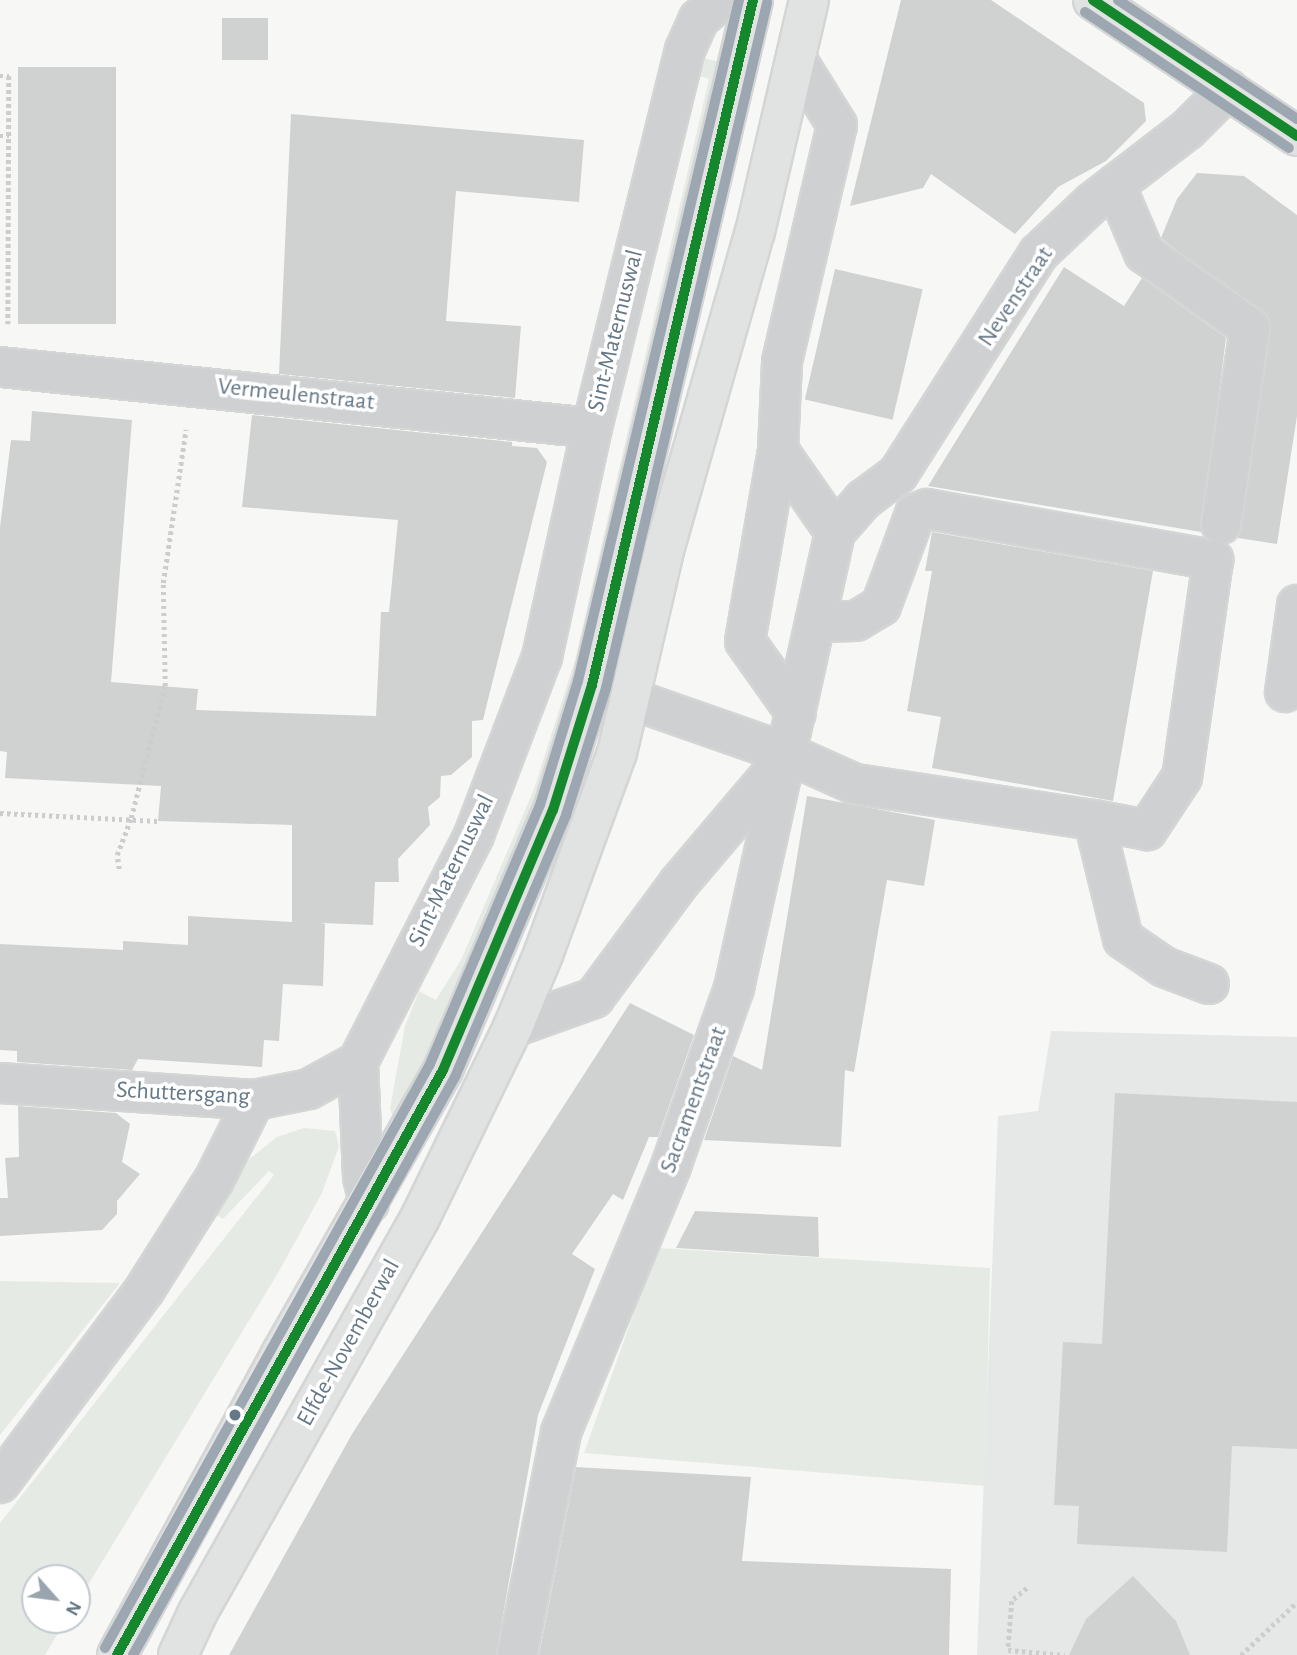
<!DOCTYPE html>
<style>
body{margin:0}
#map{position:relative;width:1297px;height:1655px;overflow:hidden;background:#f7f7f6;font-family:"Alegreya Sans",sans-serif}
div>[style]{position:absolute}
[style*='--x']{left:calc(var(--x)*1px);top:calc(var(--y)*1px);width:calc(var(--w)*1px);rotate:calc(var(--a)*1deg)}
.built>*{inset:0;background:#e6e7e7}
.green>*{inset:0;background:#e6eae4}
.building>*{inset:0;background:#d0d2d2;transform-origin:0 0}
.path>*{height:4.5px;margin-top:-2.25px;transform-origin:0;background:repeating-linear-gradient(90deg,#cccdcd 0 3.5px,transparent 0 7px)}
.roads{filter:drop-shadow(2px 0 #d4d5d5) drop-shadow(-2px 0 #d4d5d5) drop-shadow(0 2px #d4d5d5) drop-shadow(0 -2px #d4d5d5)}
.minor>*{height:38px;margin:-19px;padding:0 19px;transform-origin:19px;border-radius:19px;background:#ced0d1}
.major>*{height:38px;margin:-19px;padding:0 19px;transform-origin:19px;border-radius:19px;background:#e1e2e2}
.bus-1>*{height:10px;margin:-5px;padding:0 5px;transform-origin:5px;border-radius:5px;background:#15882e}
.bus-2>*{height:10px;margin:-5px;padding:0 5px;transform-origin:5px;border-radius:5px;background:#9ca7b1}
.bus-3>*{height:10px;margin:-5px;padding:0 5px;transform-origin:5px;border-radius:5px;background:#9ca7b1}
.dots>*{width:19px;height:19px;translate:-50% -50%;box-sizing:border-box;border:4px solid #fff;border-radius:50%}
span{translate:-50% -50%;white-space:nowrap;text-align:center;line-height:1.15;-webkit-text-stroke:7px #fff;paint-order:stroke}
.street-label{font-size:24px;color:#667887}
.north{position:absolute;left:21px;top:1564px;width:70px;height:70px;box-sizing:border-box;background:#fff;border:2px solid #c2c9cf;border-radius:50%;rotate:118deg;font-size:19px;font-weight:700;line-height:28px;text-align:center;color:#667887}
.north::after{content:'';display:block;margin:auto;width:24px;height:32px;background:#99a4ae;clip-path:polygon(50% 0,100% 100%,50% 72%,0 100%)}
</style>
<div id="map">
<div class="built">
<i style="clip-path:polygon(1051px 1031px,1297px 1037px,1297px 1655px,977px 1655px,998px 1116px,1038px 1111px)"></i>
</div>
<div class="green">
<i style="clip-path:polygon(700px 57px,727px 64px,572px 703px,509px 883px,415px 1089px,393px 1118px,390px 1108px,405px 1026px,419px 991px,436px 1000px,461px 960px,534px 789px,575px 660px,709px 79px,697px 75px)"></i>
<i style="clip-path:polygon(304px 1128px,335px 1131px,339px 1146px,322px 1193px,278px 1273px,77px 1603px,77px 1578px,35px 1578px,35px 1620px,66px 1620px,45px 1655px,0 1655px,0 1523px,274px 1175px,269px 1171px,223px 1219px,213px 1213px,248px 1160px,277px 1137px)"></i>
<i style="clip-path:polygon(657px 1248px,990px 1268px,985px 1486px,584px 1453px)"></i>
<i style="clip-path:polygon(0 1281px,120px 1283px,0 1435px)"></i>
</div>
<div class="building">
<i style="clip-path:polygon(901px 0,991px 0,1144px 103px,1146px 121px,1106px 161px,1058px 187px,1015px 234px,931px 174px,923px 188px,850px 206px)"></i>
<i style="left:222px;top:18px;width:46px;height:42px"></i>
<i style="left:18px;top:67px;width:98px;height:257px"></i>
<i style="clip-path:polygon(291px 114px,584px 140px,579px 202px,456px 191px,446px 321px,521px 326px,515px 398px,279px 374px)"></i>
<i style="clip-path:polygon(1197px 173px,1244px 176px,1297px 215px,1297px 416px,1277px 544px,1238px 538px,1270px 320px,1161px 238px,1177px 199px)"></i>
<i style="clip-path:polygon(1064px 267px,1124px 306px,1142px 278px,1226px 338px,1201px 532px,928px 486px)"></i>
<i style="left:835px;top:269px;width:90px;height:134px;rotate:13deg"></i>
<i style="clip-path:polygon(32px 411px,132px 420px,111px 682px,198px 689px,196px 710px,376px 716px,381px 612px,389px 612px,398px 520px,242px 507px,252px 415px,512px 442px,512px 446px,537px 448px,547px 462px,483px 720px,472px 721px,472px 757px,451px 775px,441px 776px,440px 797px,428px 807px,430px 825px,398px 859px,399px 882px,375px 882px,373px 925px,321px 923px,325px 924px,323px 986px,283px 984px,279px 1041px,264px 1040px,262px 1067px,138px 1059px,132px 1070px,17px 1062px,17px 1051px,0 1050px,0 944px,123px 950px,123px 941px,188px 945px,188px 916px,292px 922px,292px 825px,158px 821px,161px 786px,5px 778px,7px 752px,0 751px,0 527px,11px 440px,30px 441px)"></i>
<i style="clip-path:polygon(932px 532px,1153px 571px,1113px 801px,932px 768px,941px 717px,907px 711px,932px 571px,925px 571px)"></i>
<i style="clip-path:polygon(807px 796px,935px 820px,924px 886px,887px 880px,854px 1072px,845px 1070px,841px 1147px,704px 1140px,733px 1056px,762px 1070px)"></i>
<i style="clip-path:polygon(630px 1003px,694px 1035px,658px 1137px,649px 1137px,623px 1200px,613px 1194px,572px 1254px,595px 1269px,538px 1415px,496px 1655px,229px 1655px,352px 1434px)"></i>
<i style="clip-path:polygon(1115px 1093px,1297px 1102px,1297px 1449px,1232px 1446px,1227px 1552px,1077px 1544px,1079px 1506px,1054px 1505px,1063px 1342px,1102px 1344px)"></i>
<i style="clip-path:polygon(18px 1106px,116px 1113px,130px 1124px,122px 1162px,140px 1174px,117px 1201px,117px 1214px,102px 1230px,0 1236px,0 1198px,8px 1198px,5px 1158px,19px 1157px)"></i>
<i style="clip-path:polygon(695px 1211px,818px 1217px,819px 1257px,676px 1248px)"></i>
<i style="clip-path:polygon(576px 1467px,751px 1477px,742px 1561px,951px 1569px,949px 1655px,539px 1655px)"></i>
<i style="clip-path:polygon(1133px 1576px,1176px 1621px,1190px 1655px,1069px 1655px,1086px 1619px)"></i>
</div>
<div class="path">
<i style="--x:0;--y:76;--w:9;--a:0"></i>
<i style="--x:9;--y:76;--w:248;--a:90.2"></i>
<i style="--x:0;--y:136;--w:9;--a:0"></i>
<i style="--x:0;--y:813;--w:158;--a:2.9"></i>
<i style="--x:119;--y:869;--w:14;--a:-98"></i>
<i style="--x:117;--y:855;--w:40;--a:-69"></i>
<i style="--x:131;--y:818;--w:136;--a:-75.6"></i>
<i style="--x:165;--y:686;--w:103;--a:-91.1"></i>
<i style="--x:163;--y:583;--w:155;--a:-81.5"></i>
<i style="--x:1027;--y:1588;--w:20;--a:139"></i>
<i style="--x:1012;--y:1601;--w:49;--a:94.7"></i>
<i style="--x:1008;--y:1650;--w:57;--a:5"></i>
<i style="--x:1241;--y:1655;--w:77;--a:-43.4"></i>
</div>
<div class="roads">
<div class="minor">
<i style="--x:796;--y:59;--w:78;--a:58.2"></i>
<i style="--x:837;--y:125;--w:243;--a:103.1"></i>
<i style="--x:782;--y:362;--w:88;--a:92.6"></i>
<i style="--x:778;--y:450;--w:100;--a:55.2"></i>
<i style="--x:1115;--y:185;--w:74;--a:66.9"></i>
<i style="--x:1144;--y:253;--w:130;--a:35.3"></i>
<i style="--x:1250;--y:328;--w:198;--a:98.4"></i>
<i style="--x:0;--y:367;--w:595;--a:5.88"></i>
<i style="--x:778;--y:450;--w:194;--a:99.8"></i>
<i style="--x:745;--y:641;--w:88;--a:54.7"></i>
<i style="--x:815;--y:622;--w:41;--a:-1.4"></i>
<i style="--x:856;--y:621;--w:29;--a:-31"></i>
<i style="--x:881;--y:606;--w:98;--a:-69.7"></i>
<i style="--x:915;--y:514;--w:13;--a:-23"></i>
<i style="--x:927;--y:509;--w:291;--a:10.1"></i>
<i style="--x:1213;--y:560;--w:219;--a:98.1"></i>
<i style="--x:1182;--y:777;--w:64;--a:123.4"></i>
<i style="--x:1147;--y:830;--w:54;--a:-169.3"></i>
<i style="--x:597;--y:687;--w:202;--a:19.3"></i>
<i style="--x:788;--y:754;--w:73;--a:24.1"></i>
<i style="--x:855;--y:784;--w:242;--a:8.6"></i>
<i style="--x:1094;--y:820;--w:122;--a:76.3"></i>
<i style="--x:1123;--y:939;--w:50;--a:34.3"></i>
<i style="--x:1164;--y:967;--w:48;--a:20.7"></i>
<i style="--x:1285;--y:692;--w:88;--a:-82.1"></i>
<i style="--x:513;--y:1027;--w:86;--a:-19.7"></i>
<i style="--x:594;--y:998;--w:143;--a:-53.5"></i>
<i style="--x:679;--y:883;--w:164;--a:-49.7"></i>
<i style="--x:0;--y:1083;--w:255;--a:3.8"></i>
<i style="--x:254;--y:1100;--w:56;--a:-11.3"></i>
<i style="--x:309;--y:1089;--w:56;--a:-28.9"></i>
<i style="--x:369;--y:1203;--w:27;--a:-103"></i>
<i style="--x:363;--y:1177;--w:115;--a:-92.5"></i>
<i style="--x:358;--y:1062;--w:255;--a:-62.9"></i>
<i style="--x:474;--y:835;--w:191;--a:-69.1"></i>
<i style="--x:542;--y:657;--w:234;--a:-77.7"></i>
<i style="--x:592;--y:428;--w:389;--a:-76.2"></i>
<i style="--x:685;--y:50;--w:34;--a:-66"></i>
<i style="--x:699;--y:19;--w:29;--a:-41"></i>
<i style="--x:0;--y:1483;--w:242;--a:-53.2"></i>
<i style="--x:145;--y:1289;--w:129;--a:-57.7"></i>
<i style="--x:214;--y:1180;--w:89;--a:-63.4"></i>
<i style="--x:517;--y:1655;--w:227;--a:-78.8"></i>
<i style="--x:561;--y:1432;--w:288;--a:-67.5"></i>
<i style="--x:671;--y:1166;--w:189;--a:-70.5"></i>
<i style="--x:734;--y:988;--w:467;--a:-77.5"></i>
<i style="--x:835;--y:532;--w:43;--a:-48.8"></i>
<i style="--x:863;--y:500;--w:44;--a:-36.6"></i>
<i style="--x:898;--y:474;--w:262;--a:-57.5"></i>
<i style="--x:1039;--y:253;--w:74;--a:-43.4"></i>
<i style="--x:1093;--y:202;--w:118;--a:-37.5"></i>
<i style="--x:1187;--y:130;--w:58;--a:-45"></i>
</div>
<div class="major">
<i style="--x:1093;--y:0;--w:245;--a:33.7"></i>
<i style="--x:117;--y:1655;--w:343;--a:-61.4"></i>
<i style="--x:281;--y:1354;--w:327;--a:-60.3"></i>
<i style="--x:443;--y:1070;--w:282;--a:-67.1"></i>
<i style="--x:553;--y:810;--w:131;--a:-72.7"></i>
<i style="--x:592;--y:685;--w:704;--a:-76.77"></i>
<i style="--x:178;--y:1655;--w:47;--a:-65.1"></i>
<i style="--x:198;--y:1612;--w:450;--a:-60.6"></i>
<i style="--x:419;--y:1220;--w:215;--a:-64"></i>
<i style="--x:513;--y:1027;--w:81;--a:-67.5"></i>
<i style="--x:544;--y:952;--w:212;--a:-69.9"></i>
<i style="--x:617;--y:753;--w:212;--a:-76.9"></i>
<i style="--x:665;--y:547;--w:328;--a:-74.1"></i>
<i style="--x:755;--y:232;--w:238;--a:-76.9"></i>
</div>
</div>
<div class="bus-1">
<i style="--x:1093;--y:0;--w:245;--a:33.7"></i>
<i style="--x:117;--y:1655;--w:670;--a:-60.87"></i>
<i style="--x:443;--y:1070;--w:282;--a:-67.1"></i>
<i style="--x:553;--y:810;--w:131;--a:-72.7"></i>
<i style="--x:592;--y:685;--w:704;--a:-76.77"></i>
</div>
<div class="bus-2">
<i style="--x:1085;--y:12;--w:245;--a:33.7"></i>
<i style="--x:133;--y:1655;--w:662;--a:-60.88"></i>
<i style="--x:455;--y:1077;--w:285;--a:-67"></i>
<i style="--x:566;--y:815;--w:133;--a:-72.5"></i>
<i style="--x:606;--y:688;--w:704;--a:-76.77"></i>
</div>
<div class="bus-3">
<i style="--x:1118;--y:0;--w:215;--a:33.6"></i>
<i style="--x:105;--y:1648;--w:668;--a:-60.9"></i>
<i style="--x:430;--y:1064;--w:281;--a:-67"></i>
<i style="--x:540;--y:805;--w:130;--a:-73"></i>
<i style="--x:578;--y:681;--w:700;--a:-76.7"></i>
</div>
<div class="dots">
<i style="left:235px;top:1415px;background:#667887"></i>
</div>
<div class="street-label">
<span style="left:1016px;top:297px;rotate:-56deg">Nevenstraat</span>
<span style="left:616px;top:331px;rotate:-76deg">Sint-Maternuswal</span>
<span style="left:296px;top:395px;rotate:6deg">Vermeulenstraat</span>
<span style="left:452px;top:871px;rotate:-64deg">Sint-Maternuswal</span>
<span style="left:183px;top:1094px;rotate:3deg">Schuttersgang</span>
<span style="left:694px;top:1100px;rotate:-70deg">Sacramentstraat</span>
<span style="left:349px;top:1343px;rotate:-61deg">Elfde-Novemberwal</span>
</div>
<div class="north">N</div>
</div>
